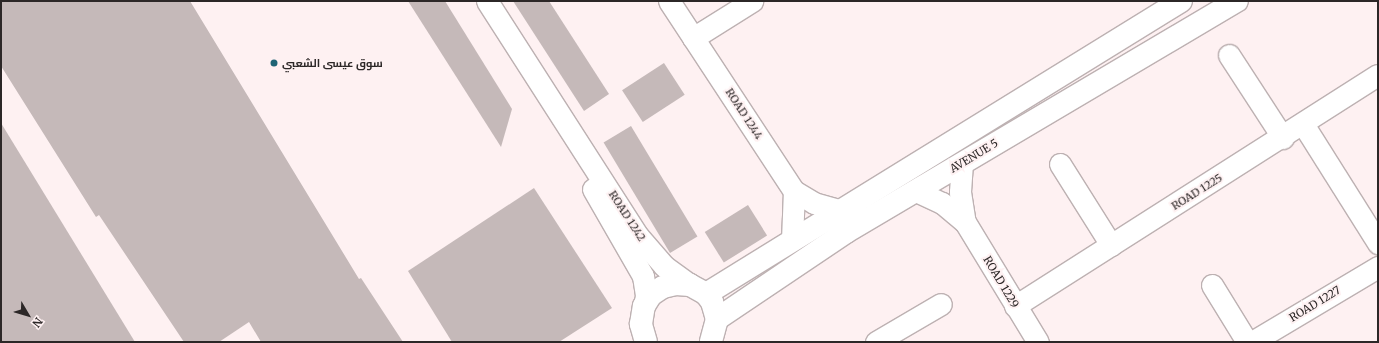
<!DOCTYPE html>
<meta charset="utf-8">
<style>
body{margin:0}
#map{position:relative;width:1379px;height:343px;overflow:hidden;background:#fef1f2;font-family:Merriweather,Cairo,serif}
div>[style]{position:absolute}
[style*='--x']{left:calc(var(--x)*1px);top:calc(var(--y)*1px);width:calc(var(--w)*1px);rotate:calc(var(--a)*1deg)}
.building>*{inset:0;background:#c5b9b9;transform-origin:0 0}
.roads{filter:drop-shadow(1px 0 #bdb1b2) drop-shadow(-1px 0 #bdb1b2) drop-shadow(0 1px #bdb1b2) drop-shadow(0 -1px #bdb1b2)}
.street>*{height:21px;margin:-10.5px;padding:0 10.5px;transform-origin:10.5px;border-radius:10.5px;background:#fff}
.secondary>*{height:22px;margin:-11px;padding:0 11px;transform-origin:11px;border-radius:11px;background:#fff}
.dots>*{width:11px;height:11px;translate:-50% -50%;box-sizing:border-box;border:2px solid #fef1f2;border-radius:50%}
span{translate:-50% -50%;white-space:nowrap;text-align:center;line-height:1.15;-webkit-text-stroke:4px #fef1f2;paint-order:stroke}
.poi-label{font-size:11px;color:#2c2727;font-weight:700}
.left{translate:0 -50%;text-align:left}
.street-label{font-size:11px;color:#2c2727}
.frame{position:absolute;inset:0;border:2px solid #2c2727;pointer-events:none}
.north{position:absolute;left:8px;top:295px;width:40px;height:40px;-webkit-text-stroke:3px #fef1f2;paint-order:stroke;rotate:128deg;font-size:11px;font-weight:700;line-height:16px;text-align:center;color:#2c2727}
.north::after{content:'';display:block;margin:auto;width:14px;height:18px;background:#2c2727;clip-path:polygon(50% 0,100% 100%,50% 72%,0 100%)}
</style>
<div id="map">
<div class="building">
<i style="clip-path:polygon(1px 1px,190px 1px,359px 279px,361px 278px,403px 342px,261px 342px,249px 322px,219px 342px,184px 342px,99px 215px,96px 217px,1px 66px)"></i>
<i style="clip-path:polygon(408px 1px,445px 1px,512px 109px,501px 147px)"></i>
<i style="clip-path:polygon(513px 1px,549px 1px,609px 94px,584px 111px)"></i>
<i style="left:664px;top:63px;width:38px;height:50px;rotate:57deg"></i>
<i style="clip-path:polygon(1px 123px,135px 342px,1px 342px)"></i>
<i style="left:631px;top:126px;width:129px;height:32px;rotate:59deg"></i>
<i style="clip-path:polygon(534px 188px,612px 308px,559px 342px,452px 342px,408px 271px)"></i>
<i style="left:748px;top:205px;width:36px;height:51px;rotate:58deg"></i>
</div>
<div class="roads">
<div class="street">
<i style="--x:487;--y:1;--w:279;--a:57.3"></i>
<i style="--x:638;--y:236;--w:40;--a:49"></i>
<i style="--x:664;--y:266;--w:32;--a:36"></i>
<i style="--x:669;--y:1;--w:227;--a:56.7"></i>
<i style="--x:794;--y:191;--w:23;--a:31"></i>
<i style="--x:814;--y:203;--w:26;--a:16"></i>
<i style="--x:693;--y:38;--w:70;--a:-32.1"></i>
<i style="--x:1229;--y:55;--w:99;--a:57"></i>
<i style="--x:1303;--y:124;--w:141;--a:57.8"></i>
<i style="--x:962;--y:163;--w:29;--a:94"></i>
<i style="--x:960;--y:192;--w:30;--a:81"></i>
<i style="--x:1060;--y:164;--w:96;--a:57.8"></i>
<i style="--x:593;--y:189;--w:100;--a:60.1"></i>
<i style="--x:643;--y:276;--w:20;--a:81"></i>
<i style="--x:646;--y:296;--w:10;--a:101"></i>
<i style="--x:916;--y:191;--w:29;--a:25"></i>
<i style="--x:942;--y:203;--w:30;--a:40"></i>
<i style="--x:965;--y:222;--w:140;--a:58.7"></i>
<i style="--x:792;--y:240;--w:49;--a:-87.7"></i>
<i style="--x:1212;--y:285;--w:67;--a:58.4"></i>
<i style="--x:1015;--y:306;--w:430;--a:-32.5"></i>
<i style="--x:876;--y:342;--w:75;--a:-30.3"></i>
<i style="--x:1252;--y:342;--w:147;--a:-30.8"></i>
</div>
<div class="secondary">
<i style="--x:706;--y:294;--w:558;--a:-31.67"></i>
<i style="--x:717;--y:319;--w:156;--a:-34"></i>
<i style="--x:846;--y:232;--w:454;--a:-30.6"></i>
<i style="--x:646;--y:342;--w:19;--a:-106"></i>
<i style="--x:641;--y:324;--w:18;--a:-81"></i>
<i style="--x:644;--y:306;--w:13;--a:-58"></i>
<i style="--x:651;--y:295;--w:14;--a:-34"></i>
<i style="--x:663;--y:287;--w:13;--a:-13"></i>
<i style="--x:676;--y:284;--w:14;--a:4"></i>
<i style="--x:690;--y:285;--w:18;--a:29"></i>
<i style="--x:706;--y:294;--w:10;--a:53"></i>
<i style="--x:712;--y:302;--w:18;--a:74"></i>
<i style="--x:717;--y:319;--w:24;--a:105"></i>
</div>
</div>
<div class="dots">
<i style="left:274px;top:63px;background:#1f6475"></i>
</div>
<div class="poi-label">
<span class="left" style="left:282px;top:63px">سوق عيسى الشعبي</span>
</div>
<div class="street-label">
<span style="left:744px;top:114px;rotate:57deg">ROAD 1244</span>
<span style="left:974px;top:156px;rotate:-31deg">AVENUE 5</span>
<span style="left:1197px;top:192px;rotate:-32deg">ROAD 1225</span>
<span style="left:627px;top:216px;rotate:57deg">ROAD 1242</span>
<span style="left:1001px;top:282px;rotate:59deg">ROAD 1229</span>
<span style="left:1315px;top:304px;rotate:-31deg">ROAD 1227</span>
</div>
<div class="frame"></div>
<div class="north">N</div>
</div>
